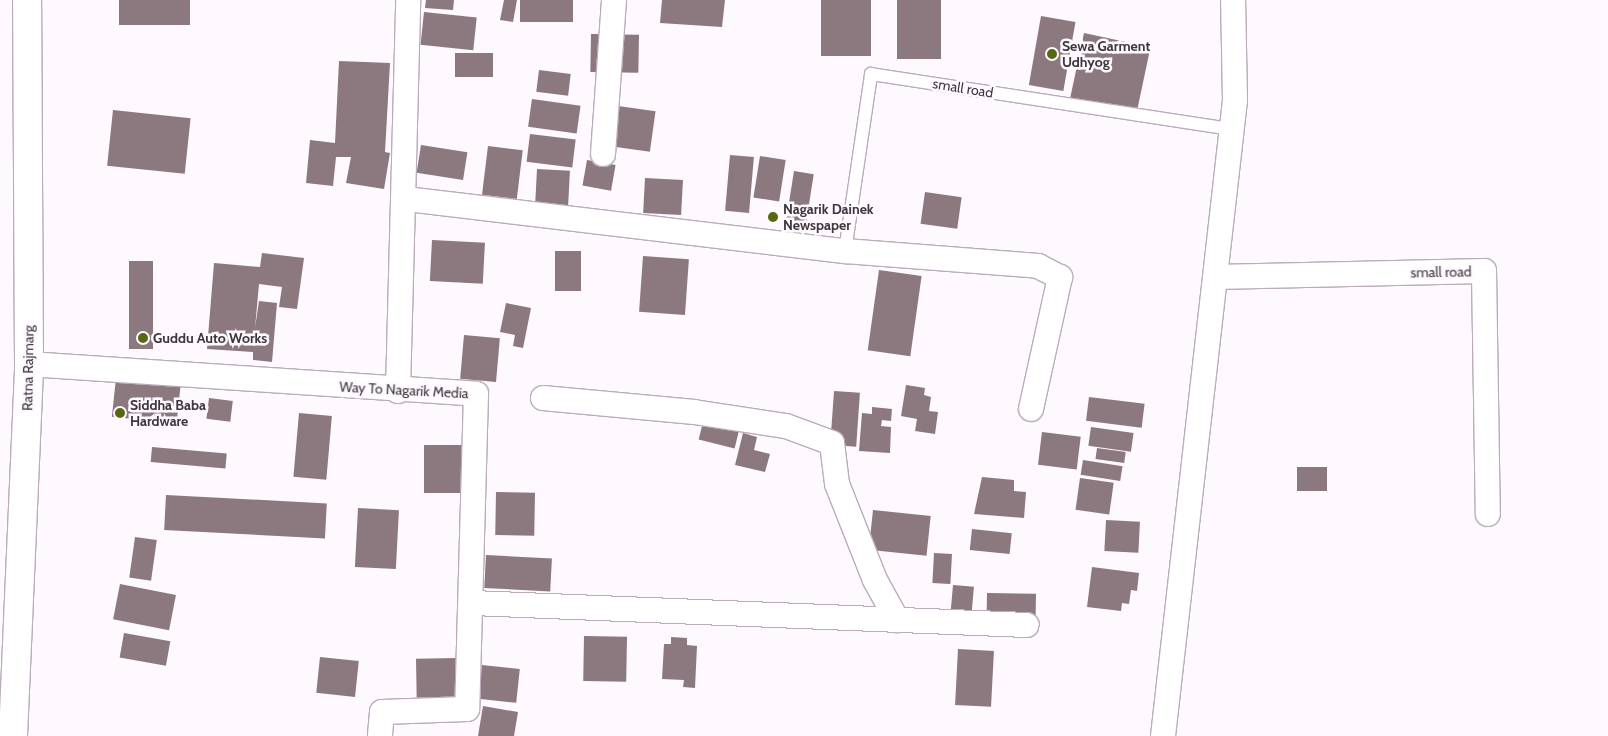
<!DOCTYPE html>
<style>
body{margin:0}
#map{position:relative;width:1608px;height:736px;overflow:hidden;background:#fef8ff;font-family:Cabin,sans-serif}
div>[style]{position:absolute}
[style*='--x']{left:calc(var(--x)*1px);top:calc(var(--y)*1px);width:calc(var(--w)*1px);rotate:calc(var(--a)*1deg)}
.building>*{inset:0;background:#8c787f;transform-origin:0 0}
.roads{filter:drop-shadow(1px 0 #baacbb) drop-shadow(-1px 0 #baacbb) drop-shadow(0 1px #baacbb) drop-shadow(0 -1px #baacbb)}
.lane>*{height:12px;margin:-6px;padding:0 6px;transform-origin:6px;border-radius:6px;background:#fff}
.street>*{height:24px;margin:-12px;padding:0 12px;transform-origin:12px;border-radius:12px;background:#fff}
.highway>*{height:28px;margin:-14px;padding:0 14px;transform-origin:14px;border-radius:14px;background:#fff}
.dots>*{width:14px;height:14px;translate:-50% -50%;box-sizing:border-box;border:2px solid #fef8ff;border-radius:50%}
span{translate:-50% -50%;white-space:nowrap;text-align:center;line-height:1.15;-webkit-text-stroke:5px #fef8ff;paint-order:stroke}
.poi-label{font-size:14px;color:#3e383e;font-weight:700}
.left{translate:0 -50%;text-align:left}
.street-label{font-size:14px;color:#3e383e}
</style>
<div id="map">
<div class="building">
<i style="left:119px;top:0;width:71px;height:25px"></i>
<i style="clip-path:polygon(426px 0,454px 0,453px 10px,425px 8px)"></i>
<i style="clip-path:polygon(504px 0,517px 0,513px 22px,500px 20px)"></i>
<i style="left:520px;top:0;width:53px;height:22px"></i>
<i style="clip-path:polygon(662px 0,725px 0,722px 27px,660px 23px)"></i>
<i style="left:821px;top:0;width:50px;height:56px"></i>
<i style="left:897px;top:0;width:44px;height:59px"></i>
<i style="left:424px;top:12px;width:53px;height:33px;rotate:6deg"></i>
<i style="left:1041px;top:16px;width:35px;height:70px;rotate:10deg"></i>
<i style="left:1084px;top:33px;width:68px;height:68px;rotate:12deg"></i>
<i style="left:591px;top:34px;width:48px;height:38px;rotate:1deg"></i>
<i style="left:455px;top:53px;width:38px;height:24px"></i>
<i style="clip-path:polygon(339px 61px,390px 63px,385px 152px,390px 153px,384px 189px,346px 183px,351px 157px,336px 157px,333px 186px,306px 183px,310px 140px,335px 143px)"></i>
<i style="left:539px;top:70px;width:32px;height:22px;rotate:7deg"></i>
<i style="left:532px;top:99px;width:49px;height:28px;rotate:8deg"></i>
<i style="left:611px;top:105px;width:45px;height:41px;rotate:8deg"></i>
<i style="left:113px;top:110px;width:78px;height:56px;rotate:6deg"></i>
<i style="left:530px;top:134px;width:46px;height:28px;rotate:7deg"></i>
<i style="left:421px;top:145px;width:47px;height:28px;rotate:9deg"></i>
<i style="left:488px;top:146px;width:35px;height:49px;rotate:7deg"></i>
<i style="left:730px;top:155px;width:24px;height:56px;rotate:5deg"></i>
<i style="left:760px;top:156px;width:26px;height:42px;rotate:9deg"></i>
<i style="left:587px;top:160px;width:29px;height:26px;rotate:10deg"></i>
<i style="left:537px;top:169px;width:33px;height:39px;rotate:3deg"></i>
<i style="left:794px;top:171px;width:20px;height:50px;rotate:9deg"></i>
<i style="left:645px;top:178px;width:38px;height:35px;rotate:3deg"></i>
<i style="left:925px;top:192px;width:37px;height:32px;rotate:8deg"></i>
<i style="left:432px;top:240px;width:53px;height:41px;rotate:3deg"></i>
<i style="left:555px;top:251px;width:26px;height:40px"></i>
<i style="clip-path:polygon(262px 253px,304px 258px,297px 309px,279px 307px,282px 287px,259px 284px,255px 328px,259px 301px,277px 303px,272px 362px,253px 360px,253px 352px,207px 349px,214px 263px,260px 267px)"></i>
<i style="left:643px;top:256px;width:46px;height:56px;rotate:4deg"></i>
<i style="left:153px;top:261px;width:88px;height:24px;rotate:90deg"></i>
<i style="left:879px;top:270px;width:43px;height:81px;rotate:8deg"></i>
<i style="clip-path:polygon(506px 303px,531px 308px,523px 348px,513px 346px,515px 335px,500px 332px)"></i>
<i style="left:464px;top:335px;width:36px;height:44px;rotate:5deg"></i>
<i style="left:116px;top:378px;width:65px;height:39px;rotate:6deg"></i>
<i style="clip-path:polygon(906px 385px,925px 388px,924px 395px,931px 397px,929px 411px,938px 412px,935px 434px,915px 431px,917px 419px,901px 416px)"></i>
<i style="left:834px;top:391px;width:26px;height:54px;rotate:4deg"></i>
<i style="left:1089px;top:397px;width:56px;height:24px;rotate:7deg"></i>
<i style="left:209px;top:398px;width:24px;height:21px;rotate:7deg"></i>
<i style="clip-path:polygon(872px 407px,892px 409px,891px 421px,882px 420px,881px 426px,891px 427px,890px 453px,859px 451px,862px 413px,872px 414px)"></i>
<i style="left:299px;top:413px;width:33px;height:64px;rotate:5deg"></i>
<i style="left:703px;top:422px;width:37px;height:18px;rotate:14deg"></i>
<i style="left:1091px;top:427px;width:43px;height:19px;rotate:8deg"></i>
<i style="left:1042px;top:432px;width:39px;height:33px;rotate:7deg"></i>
<i style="clip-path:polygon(743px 433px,757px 437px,754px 450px,770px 454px,765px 472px,735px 465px)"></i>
<i style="left:424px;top:445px;width:38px;height:48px"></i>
<i style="left:152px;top:447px;width:75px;height:15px;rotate:5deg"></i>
<i style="left:1097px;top:448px;width:29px;height:11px;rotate:8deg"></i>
<i style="left:1083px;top:460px;width:40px;height:15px;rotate:9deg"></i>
<i style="left:1297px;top:467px;width:30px;height:24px"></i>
<i style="clip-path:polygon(982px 477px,1014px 480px,1014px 491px,1026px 492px,1024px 518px,974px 514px)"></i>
<i style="left:1080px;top:478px;width:34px;height:32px;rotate:8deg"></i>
<i style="left:496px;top:492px;width:39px;height:43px;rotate:1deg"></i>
<i style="left:166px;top:495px;width:161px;height:35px;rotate:3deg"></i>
<i style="left:358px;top:508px;width:41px;height:59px;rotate:3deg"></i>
<i style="left:873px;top:510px;width:58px;height:40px;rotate:6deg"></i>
<i style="left:1106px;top:520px;width:34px;height:31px;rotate:3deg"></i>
<i style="left:972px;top:529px;width:40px;height:21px;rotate:6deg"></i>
<i style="left:135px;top:537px;width:22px;height:41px;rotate:8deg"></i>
<i style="left:934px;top:553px;width:18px;height:30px;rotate:3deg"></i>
<i style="left:486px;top:555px;width:66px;height:33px;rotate:3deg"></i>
<i style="clip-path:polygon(1092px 567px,1139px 573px,1137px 591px,1131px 590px,1129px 604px,1122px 603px,1121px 611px,1087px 607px)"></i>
<i style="left:120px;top:584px;width:57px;height:36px;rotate:11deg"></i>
<i style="left:953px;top:585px;width:21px;height:34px;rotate:5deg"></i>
<i style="left:987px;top:593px;width:49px;height:30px;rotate:1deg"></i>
<i style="left:124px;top:633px;width:47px;height:25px;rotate:10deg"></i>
<i style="left:584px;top:636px;width:43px;height:45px;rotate:1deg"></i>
<i style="clip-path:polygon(671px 637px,687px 638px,687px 645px,697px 646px,695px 688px,683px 687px,684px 680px,662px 679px,664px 644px,671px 644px)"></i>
<i style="left:958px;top:649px;width:36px;height:56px;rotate:3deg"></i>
<i style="left:320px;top:657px;width:39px;height:36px;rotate:6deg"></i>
<i style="left:457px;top:658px;width:39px;height:41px;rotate:89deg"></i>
<i style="left:482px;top:665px;width:38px;height:34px;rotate:6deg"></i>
<i style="clip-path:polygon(483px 706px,518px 712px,514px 736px,478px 736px)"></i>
</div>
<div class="roads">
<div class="lane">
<i style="--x:845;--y:251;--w:179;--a:-81.6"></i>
<i style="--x:871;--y:74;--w:365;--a:8.7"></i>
</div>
<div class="street">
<i style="--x:603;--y:154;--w:154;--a:-85.9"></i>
<i style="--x:407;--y:199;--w:441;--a:6.8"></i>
<i style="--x:845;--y:251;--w:194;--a:4.4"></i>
<i style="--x:1038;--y:266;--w:25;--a:27"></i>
<i style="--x:1060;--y:277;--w:135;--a:102.4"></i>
<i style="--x:1216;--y:277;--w:268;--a:-1.3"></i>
<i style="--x:1484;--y:271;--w:243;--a:89.1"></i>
<i style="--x:29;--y:364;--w:448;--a:3.8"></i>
<i style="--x:476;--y:394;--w:315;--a:91.6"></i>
<i style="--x:467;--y:709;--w:85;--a:178"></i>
<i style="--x:382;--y:712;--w:24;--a:95"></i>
<i style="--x:398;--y:391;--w:391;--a:-88.5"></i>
<i style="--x:543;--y:398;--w:152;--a:5.3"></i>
<i style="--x:694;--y:412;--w:93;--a:8.7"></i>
<i style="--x:786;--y:426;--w:49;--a:20.3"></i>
<i style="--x:832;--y:443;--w:41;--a:83"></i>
<i style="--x:837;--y:484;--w:103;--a:68.4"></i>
<i style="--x:875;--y:580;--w:46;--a:61.2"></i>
<i style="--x:472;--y:603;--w:555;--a:2.27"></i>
<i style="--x:1163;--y:736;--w:640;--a:-83.54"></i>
<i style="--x:1235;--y:100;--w:100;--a:-91.1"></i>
</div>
<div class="highway">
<i style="--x:13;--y:736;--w:372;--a:-87.5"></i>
<i style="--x:29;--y:364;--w:364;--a:-90.3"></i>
</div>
</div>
<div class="dots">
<i style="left:1052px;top:54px;background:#576812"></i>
<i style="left:773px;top:217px;background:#576812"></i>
<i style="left:143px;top:338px;background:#576812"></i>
<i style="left:120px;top:413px;background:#576812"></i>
</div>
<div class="poi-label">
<span class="left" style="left:1062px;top:54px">Sewa Garment<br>Udhyog</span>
<span class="left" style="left:783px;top:217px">Nagarik Dainek<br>Newspaper</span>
<span class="left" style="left:153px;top:338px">Guddu Auto Works</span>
<span class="left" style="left:130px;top:413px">Siddha Baba<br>Hardware</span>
</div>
<div class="street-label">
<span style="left:963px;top:88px;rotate:9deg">small road</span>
<span style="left:1441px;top:272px;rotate:-1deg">small road</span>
<span style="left:28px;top:368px;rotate:-89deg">Ratna Rajmarg</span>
<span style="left:404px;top:390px;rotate:3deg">Way To Nagarik Media</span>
</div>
</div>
